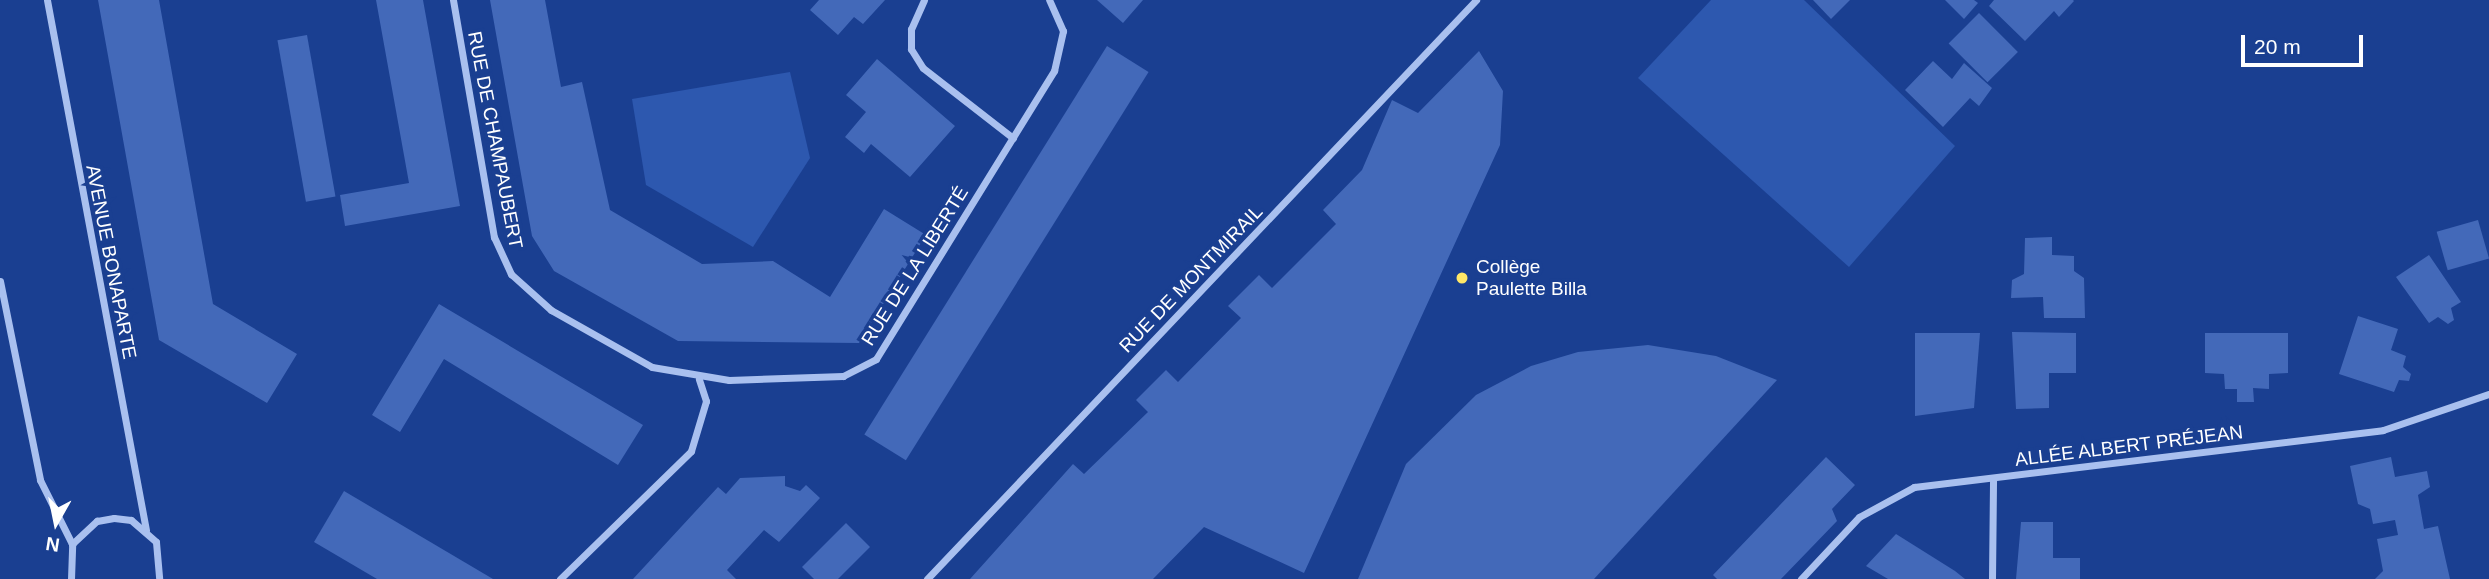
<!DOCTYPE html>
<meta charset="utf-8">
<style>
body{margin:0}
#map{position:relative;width:2489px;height:579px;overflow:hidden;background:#1a3f91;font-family:Helvetica,sans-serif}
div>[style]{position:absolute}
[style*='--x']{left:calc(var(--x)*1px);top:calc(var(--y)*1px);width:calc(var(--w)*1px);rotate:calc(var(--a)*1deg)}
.green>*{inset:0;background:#2d58af}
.building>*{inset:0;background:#4369b9;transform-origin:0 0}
.minor>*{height:7px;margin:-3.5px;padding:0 3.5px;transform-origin:3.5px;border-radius:3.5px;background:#a9c0ef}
.dots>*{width:19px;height:19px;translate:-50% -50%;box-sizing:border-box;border:4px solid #1a3f91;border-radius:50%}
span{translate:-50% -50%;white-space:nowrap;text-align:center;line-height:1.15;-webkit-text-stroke:7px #1a3f91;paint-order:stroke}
.street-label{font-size:19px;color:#fff}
.poi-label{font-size:19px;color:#fff}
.left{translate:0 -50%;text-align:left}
.north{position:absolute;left:21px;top:488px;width:70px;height:70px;-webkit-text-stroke:5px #1a3f91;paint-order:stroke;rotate:189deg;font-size:19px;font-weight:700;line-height:28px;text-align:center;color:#fff}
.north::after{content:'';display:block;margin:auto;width:24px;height:32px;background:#fff;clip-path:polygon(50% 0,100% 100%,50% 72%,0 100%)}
.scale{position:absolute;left:2241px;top:35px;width:122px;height:32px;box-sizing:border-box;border:4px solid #fff;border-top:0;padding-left:9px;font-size:21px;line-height:24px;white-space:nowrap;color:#fff;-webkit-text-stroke:5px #1a3f91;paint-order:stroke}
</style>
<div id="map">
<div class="green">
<i style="clip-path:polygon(1711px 0,1804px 0,1955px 146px,1849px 267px,1638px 78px)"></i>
<i style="clip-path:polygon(790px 72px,810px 158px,753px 247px,646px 185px,632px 99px)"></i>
</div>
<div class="building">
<i style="clip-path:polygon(98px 0,159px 0,213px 304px,297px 354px,267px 403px,159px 340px)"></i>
<i style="clip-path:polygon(376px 0,423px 0,460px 206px,345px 226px,340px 195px,409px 183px)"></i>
<i style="clip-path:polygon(490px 0,545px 0,561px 87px,582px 82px,610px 210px,702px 264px,773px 261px,830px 297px,884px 209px,926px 235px,859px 343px,678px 341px,554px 271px,532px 236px)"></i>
<i style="clip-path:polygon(819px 0,885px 0,863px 24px,854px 17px,838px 35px,810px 10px)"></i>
<i style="clip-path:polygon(1097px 0,1143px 0,1123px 23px)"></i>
<i style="clip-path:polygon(1813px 0,1850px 0,1831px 19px)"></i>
<i style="clip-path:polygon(1945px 0,1974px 0,1978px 3px,1964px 19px)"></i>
<i style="clip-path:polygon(1994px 0,2073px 0,2074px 1px,2059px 17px,2054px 11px,2025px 41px,1989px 6px)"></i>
<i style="left:1979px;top:13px;width:55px;height:43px;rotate:45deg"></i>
<i style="left:307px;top:35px;width:164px;height:30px;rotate:80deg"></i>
<i style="left:1107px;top:46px;width:49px;height:458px;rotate:32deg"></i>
<i style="clip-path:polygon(1479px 51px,1503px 91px,1500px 145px,1304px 573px,1204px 527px,1153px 579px,970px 579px,1073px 464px,1084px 474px,1148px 412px,1136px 400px,1166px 370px,1178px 382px,1241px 318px,1228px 306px,1259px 275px,1272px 288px,1336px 224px,1323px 210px,1362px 170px,1392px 100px,1418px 113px)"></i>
<i style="clip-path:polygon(877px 59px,955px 126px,910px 177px,871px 144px,864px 153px,845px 137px,866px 112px,846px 95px)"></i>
<i style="clip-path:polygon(1933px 61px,1952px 79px,1964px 63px,1992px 88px,1979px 106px,1970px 98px,1943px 127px,1905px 90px)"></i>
<i style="left:2478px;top:220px;width:40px;height:43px;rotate:74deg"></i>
<i style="clip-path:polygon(2052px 237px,2052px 255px,2074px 256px,2074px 271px,2084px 278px,2085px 318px,2044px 318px,2043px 297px,2011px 298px,2012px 280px,2024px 274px,2025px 238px)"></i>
<i style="clip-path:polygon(2429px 255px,2461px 302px,2451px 308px,2454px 320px,2448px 324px,2438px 317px,2429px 323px,2396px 277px)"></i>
<i style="clip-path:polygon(439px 304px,643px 425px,618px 465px,444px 359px,400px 432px,372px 415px)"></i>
<i style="clip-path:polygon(2358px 316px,2398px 329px,2391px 350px,2406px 356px,2403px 367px,2411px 374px,2409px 381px,2399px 380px,2394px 392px,2339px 374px)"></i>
<i style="clip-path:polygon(2012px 332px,2076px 333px,2076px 373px,2049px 373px,2049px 408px,2016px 409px)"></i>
<i style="clip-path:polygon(1915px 333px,1980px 333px,1974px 408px,1915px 416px)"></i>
<i style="clip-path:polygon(2205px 333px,2288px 333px,2288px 373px,2269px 374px,2269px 389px,2253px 388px,2254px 402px,2237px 402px,2237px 389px,2225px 389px,2224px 374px,2205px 373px)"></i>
<i style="clip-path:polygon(1648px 345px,1716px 356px,1777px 380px,1594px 579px,1358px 579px,1406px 464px,1476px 395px,1531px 366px,1578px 352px)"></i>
<i style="clip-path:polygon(1826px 457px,1855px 485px,1832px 509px,1837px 521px,1781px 579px,1717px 579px,1713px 575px)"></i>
<i style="clip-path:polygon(2391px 457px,2395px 477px,2427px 471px,2430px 487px,2418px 495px,2424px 529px,2438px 526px,2450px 579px,2375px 579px,2383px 571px,2377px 539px,2398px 535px,2395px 520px,2373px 524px,2370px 509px,2358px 504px,2350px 466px)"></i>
<i style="clip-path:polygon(785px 476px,785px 486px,800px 491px,806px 485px,820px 498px,779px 542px,764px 530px,727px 570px,736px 579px,633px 579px,718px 487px,726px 494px,740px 478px)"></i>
<i style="clip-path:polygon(344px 491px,493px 579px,377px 579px,314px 542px)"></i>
<i style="clip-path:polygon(2021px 522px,2053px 522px,2053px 558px,2080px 558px,2080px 579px,2016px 579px)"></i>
<i style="clip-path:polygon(846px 523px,870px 547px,838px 579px,814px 579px,802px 567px)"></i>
<i style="clip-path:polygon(1896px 534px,1955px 571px,1965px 579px,1888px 579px,1866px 566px)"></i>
</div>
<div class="minor">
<i style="--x:47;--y:0;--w:539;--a:79.42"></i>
<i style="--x:453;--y:0;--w:241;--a:80.2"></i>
<i style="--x:494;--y:237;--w:41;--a:65.3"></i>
<i style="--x:511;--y:274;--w:54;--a:42"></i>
<i style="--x:551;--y:310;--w:116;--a:29.4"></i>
<i style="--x:652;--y:367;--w:78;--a:9.6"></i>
<i style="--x:729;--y:380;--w:114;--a:-2"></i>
<i style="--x:843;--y:376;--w:37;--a:-27"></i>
<i style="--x:876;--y:359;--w:339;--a:-58.3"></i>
<i style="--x:1054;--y:71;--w:41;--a:-77.3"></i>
<i style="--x:1063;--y:31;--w:34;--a:-114"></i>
<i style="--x:924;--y:0;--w:32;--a:114"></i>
<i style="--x:911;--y:29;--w:20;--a:90"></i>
<i style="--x:911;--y:49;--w:22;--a:58"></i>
<i style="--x:923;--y:68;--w:114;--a:37.9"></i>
<i style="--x:0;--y:281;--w:203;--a:78.6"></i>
<i style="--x:40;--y:480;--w:72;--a:63.4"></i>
<i style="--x:71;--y:579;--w:35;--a:-88"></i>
<i style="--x:72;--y:544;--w:34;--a:-43"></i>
<i style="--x:97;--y:521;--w:17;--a:-10"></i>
<i style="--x:114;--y:518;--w:17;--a:7"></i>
<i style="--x:131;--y:520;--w:33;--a:41"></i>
<i style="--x:156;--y:542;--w:37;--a:85"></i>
<i style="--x:560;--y:579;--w:183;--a:-44.3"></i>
<i style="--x:691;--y:451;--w:52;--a:-73.3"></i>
<i style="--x:706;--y:401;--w:23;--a:-108"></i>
<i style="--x:927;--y:579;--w:798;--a:-46.52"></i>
<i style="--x:1801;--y:579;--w:85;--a:-46.9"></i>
<i style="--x:1859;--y:517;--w:63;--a:-28.6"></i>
<i style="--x:1914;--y:487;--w:472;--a:-6.9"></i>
<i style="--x:2383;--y:430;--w:112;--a:-18.8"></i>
<i style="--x:1992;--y:579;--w:100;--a:-89.4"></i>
</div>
<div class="dots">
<i style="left:1462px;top:278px;background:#ffe767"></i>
</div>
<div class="street-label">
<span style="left:495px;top:140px;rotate:79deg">RUE DE CHAMPAUBERT</span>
<span style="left:111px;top:262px;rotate:79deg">AVENUE BONAPARTE</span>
<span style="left:915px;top:266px;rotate:-58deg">RUE DE LA LIBERTÉ</span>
<span style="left:1191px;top:279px;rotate:-46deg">RUE DE MONTMIRAIL</span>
<span style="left:2129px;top:446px;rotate:-7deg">ALLÉE ALBERT PRÉJEAN</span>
</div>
<div class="poi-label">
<span class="left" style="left:1476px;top:278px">Collège<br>Paulette Billa</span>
</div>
<div class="north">N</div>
<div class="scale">20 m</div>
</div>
